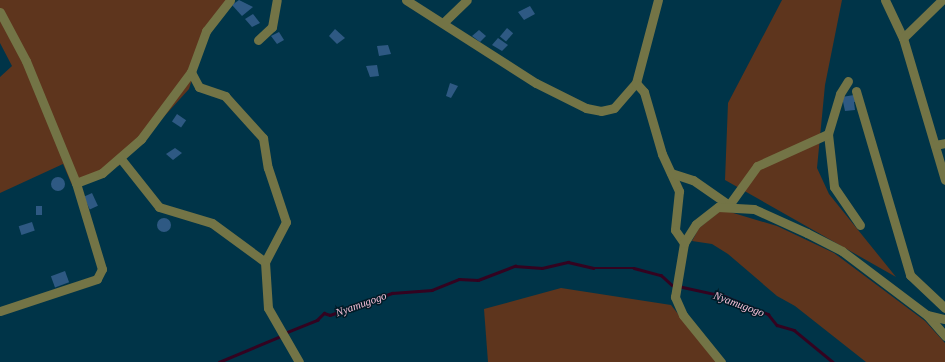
<!DOCTYPE html>
<style>
body{margin:0}
#map{position:relative;width:945px;height:362px;overflow:hidden;background:#003448;font-family:"Times New Roman",serif}
div>[style]{position:absolute}
[style*='--x']{left:calc(var(--x)*1px);top:calc(var(--y)*1px);width:calc(var(--w)*1px);rotate:calc(var(--a)*1deg)}
.green>*{inset:0;background:#5e351d}
.stream>*{height:2.5px;margin:-1.25px;padding:0 1.25px;transform-origin:1.25px;border-radius:1.25px;background:#330320}
.building>*{inset:0;background:#2e5983;transform-origin:0 0}
.round{border-radius:50%}
.minor>*{height:9px;margin:-4.5px;padding:0 4.5px;transform-origin:4.5px;border-radius:4.5px;background:#737446}
span{translate:-50% -50%;white-space:nowrap;text-align:center;line-height:1.15;-webkit-text-stroke:3px #001a26;paint-order:stroke}
.water-label{font-size:11px;color:#f5c0d8;font-style:italic}
</style>
<div id="map">
<div class="green">
<i style="clip-path:polygon(0 0,234px 0,206px 34px,189px 89px,120px 165px,72px 185px,63px 164px,0 193px,0 77px,12px 66px,0 43px)"></i>
<i style="clip-path:polygon(782px 0,842px 0,825px 85px,817px 168px,829px 194px,896px 277px,725px 180px,728px 103px)"></i>
<i style="clip-path:polygon(719px 212px,730px 212px,777px 226px,834px 253px,925px 321px,945px 343px,945px 362px,866px 362px,795px 306px,777px 296px,728px 254px,712px 244px,692px 241px,699px 228px)"></i>
<i style="clip-path:polygon(561px 288px,671px 305px,716px 362px,488px 362px,484px 309px)"></i>
</div>
<div class="stream">
<i style="--x:678;--y:286;--w:47;--a:12.3"></i>
<i style="--x:724;--y:296;--w:48;--a:22.2"></i>
<i style="--x:768;--y:314;--w:14;--a:51"></i>
<i style="--x:777;--y:325;--w:18;--a:16"></i>
<i style="--x:794;--y:330;--w:50;--a:39.4"></i>
<i style="--x:285;--y:333;--w:35;--a:-22"></i>
<i style="--x:317;--y:320;--w:10;--a:-45"></i>
<i style="--x:324;--y:313;--w:6;--a:18"></i>
<i style="--x:330;--y:315;--w:66;--a:-19.5"></i>
<i style="--x:392;--y:293;--w:40;--a:-4.3"></i>
<i style="--x:432;--y:290;--w:29;--a:-22"></i>
<i style="--x:459;--y:279;--w:19;--a:3"></i>
<i style="--x:478;--y:280;--w:40;--a:-21"></i>
<i style="--x:515;--y:266;--w:27;--a:4"></i>
<i style="--x:542;--y:268;--w:27;--a:-13"></i>
<i style="--x:568;--y:262;--w:26;--a:13"></i>
<i style="--x:593;--y:268;--w:41;--a:0"></i>
<i style="--x:634;--y:268;--w:28;--a:15"></i>
<i style="--x:661;--y:275;--w:15;--a:42"></i>
<i style="--x:219;--y:362;--w:67;--a:-22.8"></i>
</div>
<div class="building">
<i style="clip-path:polygon(239px 0,253px 7px,242px 16px,232px 5px)"></i>
<i style="clip-path:polygon(530px 6px,535px 14px,524px 20px,518px 12px)"></i>
<i style="clip-path:polygon(253px 14px,260px 23px,252px 27px,245px 19px)"></i>
<i style="left:507px;top:28px;width:8px;height:11px;rotate:40deg"></i>
<i style="clip-path:polygon(335px 29px,345px 38px,337px 44px,329px 36px)"></i>
<i style="clip-path:polygon(479px 30px,486px 36px,480px 42px,472px 36px)"></i>
<i style="clip-path:polygon(279px 32px,284px 40px,277px 44px,271px 36px)"></i>
<i style="clip-path:polygon(498px 38px,508px 45px,502px 51px,492px 45px)"></i>
<i style="clip-path:polygon(388px 45px,391px 54px,379px 56px,377px 46px)"></i>
<i style="clip-path:polygon(377px 65px,379px 76px,370px 77px,366px 66px)"></i>
<i style="clip-path:polygon(450px 83px,458px 86px,451px 98px,446px 96px)"></i>
<i style="clip-path:polygon(860px 94px,861px 101px,854px 102px,855px 110px,845px 111px,842px 97px)"></i>
<i style="left:177px;top:114px;width:11px;height:9px;rotate:34deg"></i>
<i style="clip-path:polygon(175px 148px,182px 153px,173px 160px,166px 154px)"></i>
<i class="round" style="left:51px;top:177px;width:14px;height:14px"></i>
<i style="left:92px;top:193px;width:14px;height:9px;rotate:65deg"></i>
<i style="left:36px;top:206px;width:6px;height:9px"></i>
<i class="round" style="left:157px;top:218px;width:14px;height:14px"></i>
<i style="left:32px;top:222px;width:9px;height:14px;rotate:72deg"></i>
<i style="left:65px;top:271px;width:12px;height:15px;rotate:70deg"></i>
</div>
<div class="minor">
<i style="--x:406;--y:0;--w:154;--a:32.6"></i>
<i style="--x:536;--y:83;--w:56;--a:26.6"></i>
<i style="--x:586;--y:108;--w:15;--a:11"></i>
<i style="--x:601;--y:111;--w:13;--a:-13"></i>
<i style="--x:614;--y:108;--w:33;--a:-49"></i>
<i style="--x:636;--y:83;--w:86;--a:-75.2"></i>
<i style="--x:885;--y:0;--w:42;--a:64.7"></i>
<i style="--x:903;--y:38;--w:148;--a:73.5"></i>
<i style="--x:0;--y:12;--w:55;--a:62"></i>
<i style="--x:26;--y:61;--w:132;--a:67.7"></i>
<i style="--x:76;--y:183;--w:90;--a:73.2"></i>
<i style="--x:102;--y:269;--w:11;--a:117"></i>
<i style="--x:97;--y:279;--w:102;--a:161.7"></i>
<i style="--x:443;--y:23;--w:33;--a:-44"></i>
<i style="--x:903;--y:38;--w:54;--a:-44.3"></i>
<i style="--x:258;--y:40;--w:19;--a:-43"></i>
<i style="--x:272;--y:27;--w:27;--a:-80"></i>
<i style="--x:191;--y:72;--w:17;--a:62"></i>
<i style="--x:199;--y:87;--w:28;--a:19"></i>
<i style="--x:225;--y:96;--w:57;--a:47.9"></i>
<i style="--x:263;--y:138;--w:30;--a:81"></i>
<i style="--x:268;--y:168;--w:57;--a:71.6"></i>
<i style="--x:286;--y:222;--w:45;--a:117.7"></i>
<i style="--x:848;--y:81;--w:15;--a:122"></i>
<i style="--x:840;--y:94;--w:42;--a:106.7"></i>
<i style="--x:828;--y:134;--w:53;--a:83.5"></i>
<i style="--x:834;--y:187;--w:46;--a:55.6"></i>
<i style="--x:636;--y:83;--w:12;--a:48"></i>
<i style="--x:644;--y:92;--w:65;--a:73.8"></i>
<i style="--x:662;--y:154;--w:41;--a:65.3"></i>
<i style="--x:679;--y:191;--w:39;--a:96"></i>
<i style="--x:675;--y:230;--w:16;--a:55"></i>
<i style="--x:856;--y:91;--w:192;--a:73.6"></i>
<i style="--x:910;--y:275;--w:48;--a:43.3"></i>
<i style="--x:935;--y:145;--w:10;--a:-11"></i>
<i style="--x:121;--y:159;--w:61;--a:51.6"></i>
<i style="--x:159;--y:207;--w:55;--a:16.8"></i>
<i style="--x:212;--y:223;--w:66;--a:36.3"></i>
<i style="--x:265;--y:262;--w:46;--a:86.3"></i>
<i style="--x:268;--y:308;--w:62;--a:60.1"></i>
<i style="--x:671;--y:173;--w:23;--a:18"></i>
<i style="--x:693;--y:180;--w:44;--a:34.8"></i>
<i style="--x:729;--y:205;--w:48;--a:-54.3"></i>
<i style="--x:757;--y:166;--w:78;--a:-24.3"></i>
<i style="--x:76;--y:183;--w:28;--a:-21"></i>
<i style="--x:102;--y:173;--w:52;--a:-41.1"></i>
<i style="--x:141;--y:139;--w:84;--a:-53.3"></i>
<i style="--x:191;--y:72;--w:44;--a:-69.9"></i>
<i style="--x:206;--y:31;--w:39;--a:-52"></i>
<i style="--x:927;--y:315;--w:28;--a:49"></i>
<i style="--x:721;--y:362;--w:60;--a:-129"></i>
<i style="--x:683;--y:315;--w:20;--a:-114"></i>
<i style="--x:675;--y:297;--w:55;--a:-80.5"></i>
<i style="--x:684;--y:243;--w:22;--a:-58"></i>
<i style="--x:696;--y:224;--w:28;--a:-38"></i>
<i style="--x:718;--y:207;--w:36;--a:3"></i>
<i style="--x:754;--y:209;--w:58;--a:24.4"></i>
<i style="--x:807;--y:233;--w:39;--a:27"></i>
<i style="--x:842;--y:251;--w:106;--a:37"></i>
<i style="--x:927;--y:315;--w:18;--a:13"></i>
</div>
<div class="water-label">
<span style="left:361px;top:304px;rotate:-20deg">Nyamugogo</span>
<span style="left:739px;top:304px;rotate:20deg">Nyamugogo</span>
</div>
</div>
